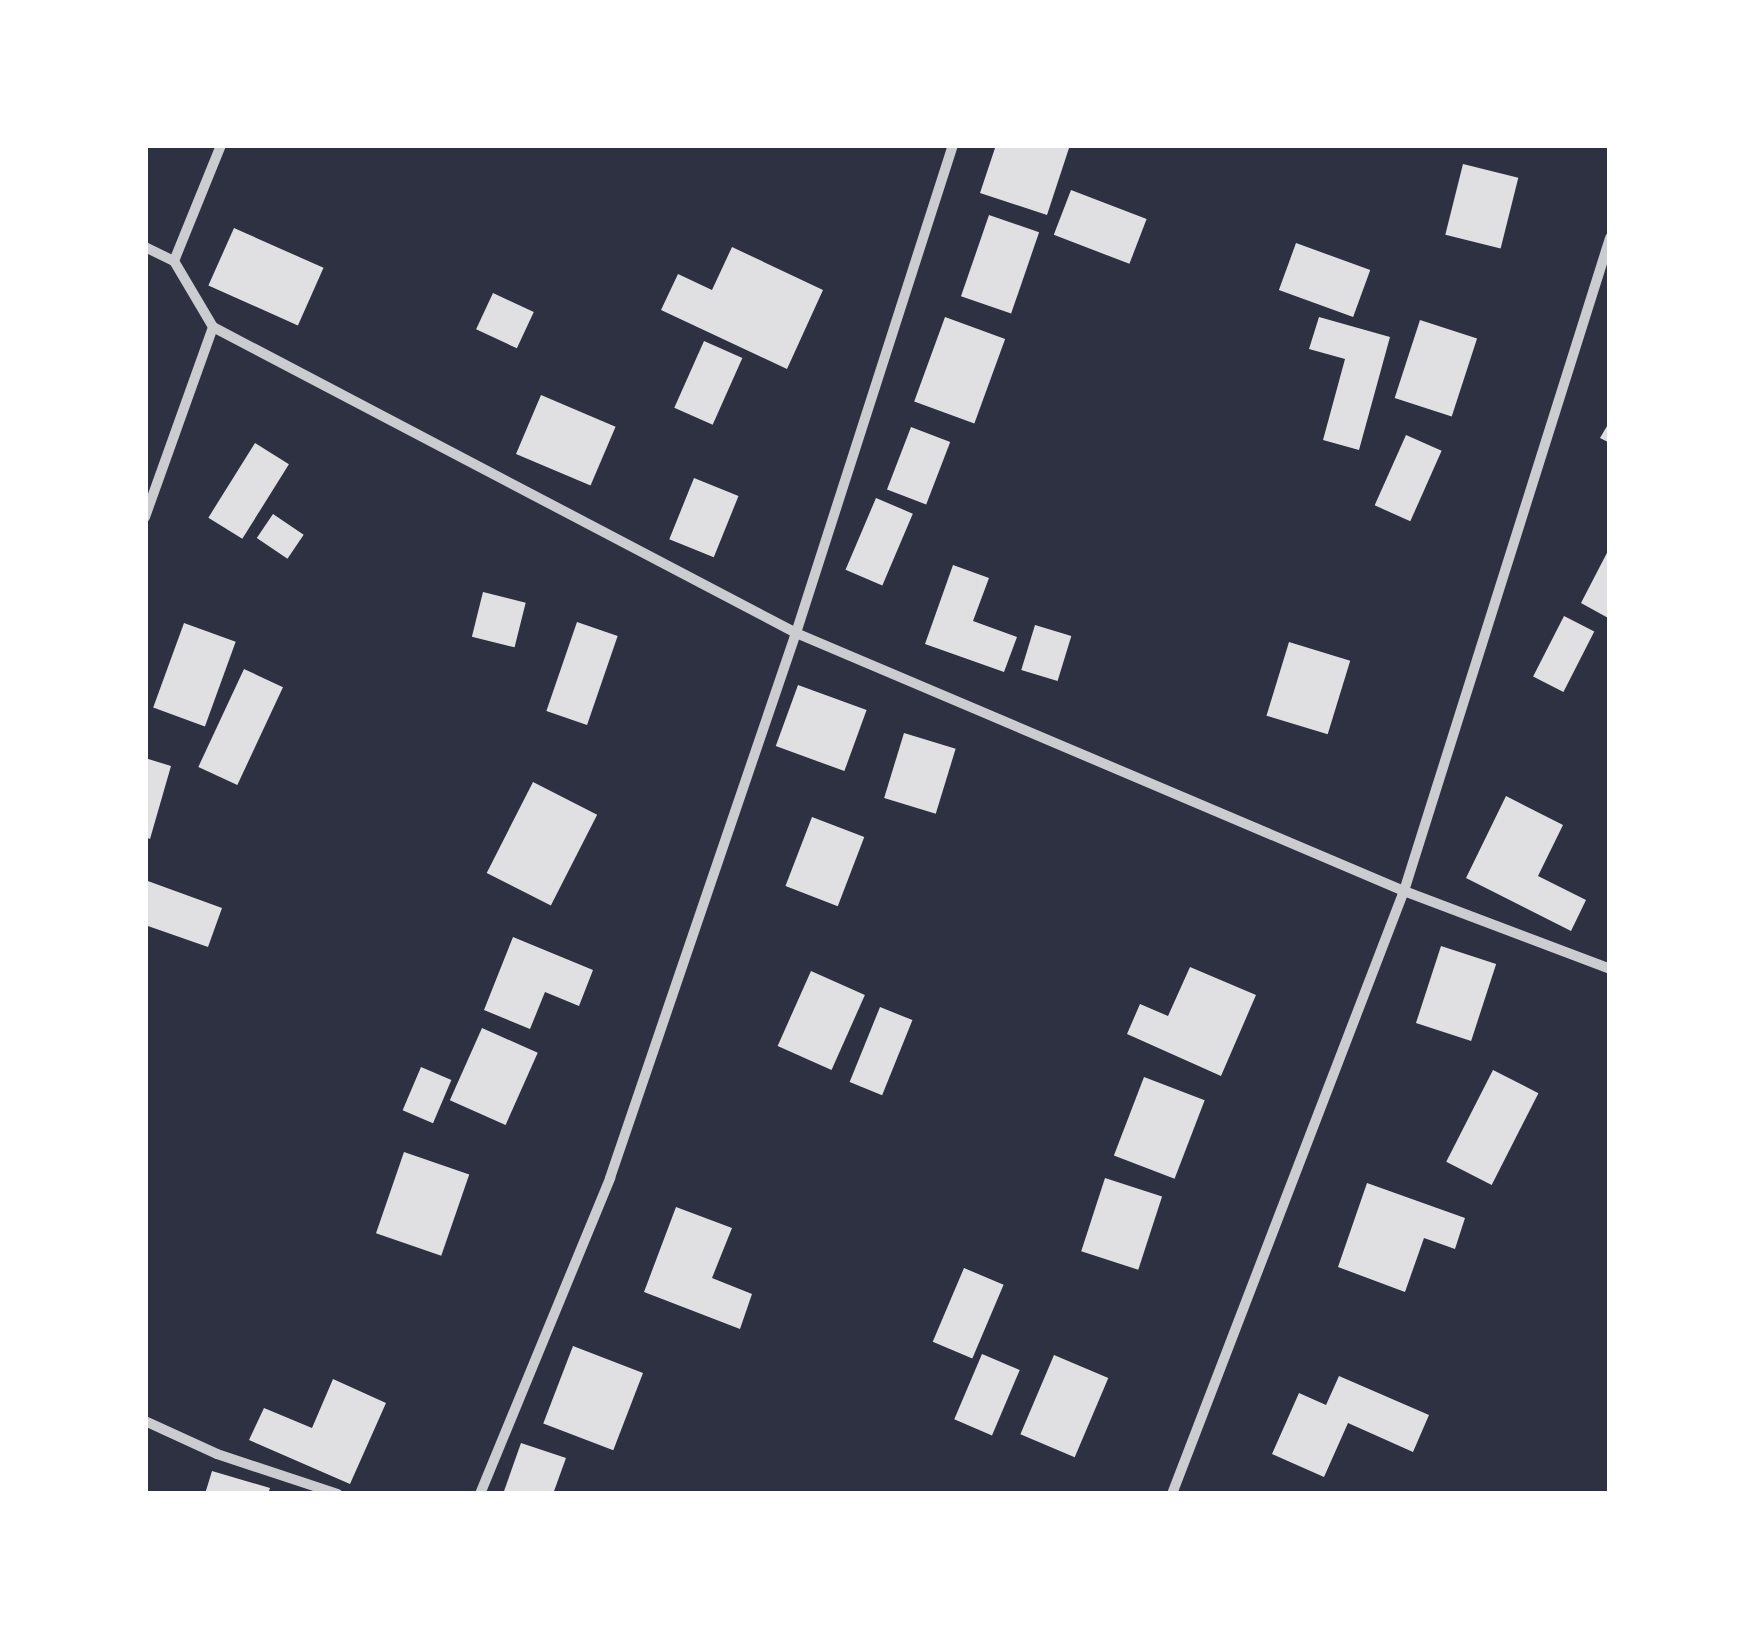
<!DOCTYPE html>
<style>
body{margin:0}
#map{position:relative;width:1755px;height:1639px;overflow:hidden;background:#2d3142;font-family:"Playfair Display",serif}
div>[style]{position:absolute}
[style*='--x']{left:calc(var(--x)*1px);top:calc(var(--y)*1px);width:calc(var(--w)*1px);rotate:calc(var(--a)*1deg)}
.building>*{inset:0;background:#e0e0e3;transform-origin:0 0}
.minor>*{height:10px;margin:-5px;padding:0 5px;transform-origin:5px;border-radius:5px;background:#caccd0}
span{translate:-50% -50%;white-space:nowrap;text-align:center;line-height:1.15;-webkit-text-stroke:8px #fff;paint-order:stroke}
.frame{position:absolute;inset:0;border:148px solid #fff;pointer-events:none}
</style>
<div id="map">
<div class="building">
<i style="clip-path:polygon(996px 145px,1070px 145px,1047px 215px,980px 193px)"></i>
<i style="left:1463px;top:164px;width:57px;height:73px;rotate:14deg"></i>
<i style="left:1071px;top:190px;width:81px;height:48px;rotate:21deg"></i>
<i style="left:989px;top:215px;width:53px;height:86px;rotate:19deg"></i>
<i style="left:234px;top:228px;width:98px;height:63px;rotate:24deg"></i>
<i style="left:1296px;top:243px;width:79px;height:50px;rotate:20deg"></i>
<i style="clip-path:polygon(732px 247px,823px 290px,787px 369px,661px 310px,678px 274px,712px 290px)"></i>
<i style="left:493px;top:293px;width:45px;height:40px;rotate:25deg"></i>
<i style="left:945px;top:317px;width:64px;height:90px;rotate:20deg"></i>
<i style="clip-path:polygon(1319px 317px,1390px 337px,1359px 450px,1323px 440px,1345px 359px,1309px 349px)"></i>
<i style="left:1420px;top:320px;width:60px;height:82px;rotate:18deg"></i>
<i style="left:704px;top:341px;width:42px;height:73px;rotate:24deg"></i>
<i style="left:541px;top:395px;width:81px;height:64px;rotate:23deg"></i>
<i style="clip-path:polygon(1610px 421px,1610px 443px,1600px 438px)"></i>
<i style="left:911px;top:427px;width:42px;height:67px;rotate:21deg"></i>
<i style="left:1406px;top:435px;width:39px;height:77px;rotate:24deg"></i>
<i style="left:255px;top:443px;width:40px;height:88px;rotate:32deg"></i>
<i style="left:694px;top:478px;width:48px;height:66px;rotate:22deg"></i>
<i style="left:876px;top:498px;width:40px;height:78px;rotate:23deg"></i>
<i style="left:273px;top:514px;width:37px;height:29px;rotate:34deg"></i>
<i style="clip-path:polygon(1610px 547px,1610px 619px,1581px 603px)"></i>
<i style="clip-path:polygon(953px 565px,989px 578px,973px 621px,1017px 637px,1004px 672px,925px 644px)"></i>
<i style="left:483px;top:592px;width:44px;height:46px;rotate:14deg"></i>
<i style="left:1564px;top:616px;width:34px;height:68px;rotate:27deg"></i>
<i style="left:577px;top:622px;width:43px;height:94px;rotate:19deg"></i>
<i style="left:184px;top:623px;width:55px;height:90px;rotate:20deg"></i>
<i style="left:1035px;top:625px;width:38px;height:47px;rotate:17deg"></i>
<i style="left:1289px;top:642px;width:64px;height:77px;rotate:17deg"></i>
<i style="left:244px;top:669px;width:43px;height:108px;rotate:25deg"></i>
<i style="left:798px;top:685px;width:73px;height:65px;rotate:20deg"></i>
<i style="left:904px;top:733px;width:54px;height:68px;rotate:17deg"></i>
<i style="clip-path:polygon(145px 758px,171px 766px,150px 839px,145px 837px)"></i>
<i style="left:533px;top:782px;width:72px;height:102px;rotate:27deg"></i>
<i style="clip-path:polygon(1506px 796px,1563px 825px,1538px 876px,1586px 900px,1571px 931px,1466px 878px)"></i>
<i style="left:812px;top:817px;width:56px;height:74px;rotate:21deg"></i>
<i style="clip-path:polygon(145px 880px,222px 908px,208px 947px,145px 925px)"></i>
<i style="clip-path:polygon(513px 937px,593px 970px,579px 1006px,545px 992px,530px 1029px,484px 1010px)"></i>
<i style="left:1441px;top:946px;width:58px;height:81px;rotate:18deg"></i>
<i style="clip-path:polygon(1190px 967px,1256px 995px,1221px 1076px,1127px 1034px,1140px 1004px,1168px 1016px)"></i>
<i style="left:811px;top:971px;width:59px;height:82px;rotate:24deg"></i>
<i style="left:880px;top:1007px;width:35px;height:81px;rotate:22deg"></i>
<i style="left:482px;top:1028px;width:61px;height:79px;rotate:24deg"></i>
<i style="left:421px;top:1067px;width:33px;height:47px;rotate:23deg"></i>
<i style="left:1493px;top:1070px;width:51px;height:103px;rotate:27deg"></i>
<i style="left:1144px;top:1077px;width:65px;height:84px;rotate:21deg"></i>
<i style="left:404px;top:1152px;width:69px;height:86px;rotate:19deg"></i>
<i style="left:1105px;top:1178px;width:60px;height:77px;rotate:18deg"></i>
<i style="clip-path:polygon(1367px 1183px,1465px 1218px,1455px 1249px,1424px 1238px,1405px 1292px,1338px 1267px)"></i>
<i style="clip-path:polygon(676px 1207px,732px 1228px,712px 1278px,752px 1294px,740px 1329px,644px 1292px)"></i>
<i style="left:964px;top:1268px;width:43px;height:80px;rotate:23deg"></i>
<i style="left:573px;top:1346px;width:75px;height:83px;rotate:21deg"></i>
<i style="left:982px;top:1354px;width:41px;height:71px;rotate:23deg"></i>
<i style="left:1054px;top:1355px;width:59px;height:86px;rotate:23deg"></i>
<i style="clip-path:polygon(1339px 1376px,1429px 1415px,1413px 1452px,1348px 1423px,1324px 1477px,1272px 1454px,1299px 1393px,1326px 1405px)"></i>
<i style="clip-path:polygon(333px 1379px,386px 1403px,350px 1484px,249px 1440px,264px 1408px,312px 1428px)"></i>
<i style="clip-path:polygon(521px 1443px,566px 1458px,553px 1494px,503px 1494px)"></i>
<i style="clip-path:polygon(212px 1471px,270px 1488px,268px 1494px,205px 1494px)"></i>
</div>
<div class="minor">
<i style="--x:145;--y:247;--w:32;--a:26"></i>
<i style="--x:174;--y:261;--w:77;--a:59.4"></i>
<i style="--x:213;--y:327;--w:658;--a:27.69"></i>
<i style="--x:796;--y:633;--w:660;--a:22.99"></i>
<i style="--x:1404;--y:891;--w:220;--a:20.7"></i>
<i style="--x:174;--y:261;--w:125;--a:-67.9"></i>
<i style="--x:145;--y:517;--w:202;--a:-70.3"></i>
<i style="--x:145;--y:1421;--w:79;--a:24.6"></i>
<i style="--x:217;--y:1454;--w:127;--a:18.3"></i>
<i style="--x:480;--y:1494;--w:342;--a:-67.6"></i>
<i style="--x:610;--y:1178;--w:576;--a:-71.16"></i>
<i style="--x:796;--y:633;--w:513;--a:-72.17"></i>
<i style="--x:1172;--y:1494;--w:646;--a:-68.96"></i>
<i style="--x:1404;--y:891;--w:685;--a:-72.49"></i>
</div>
<div class="frame"></div>
</div>
